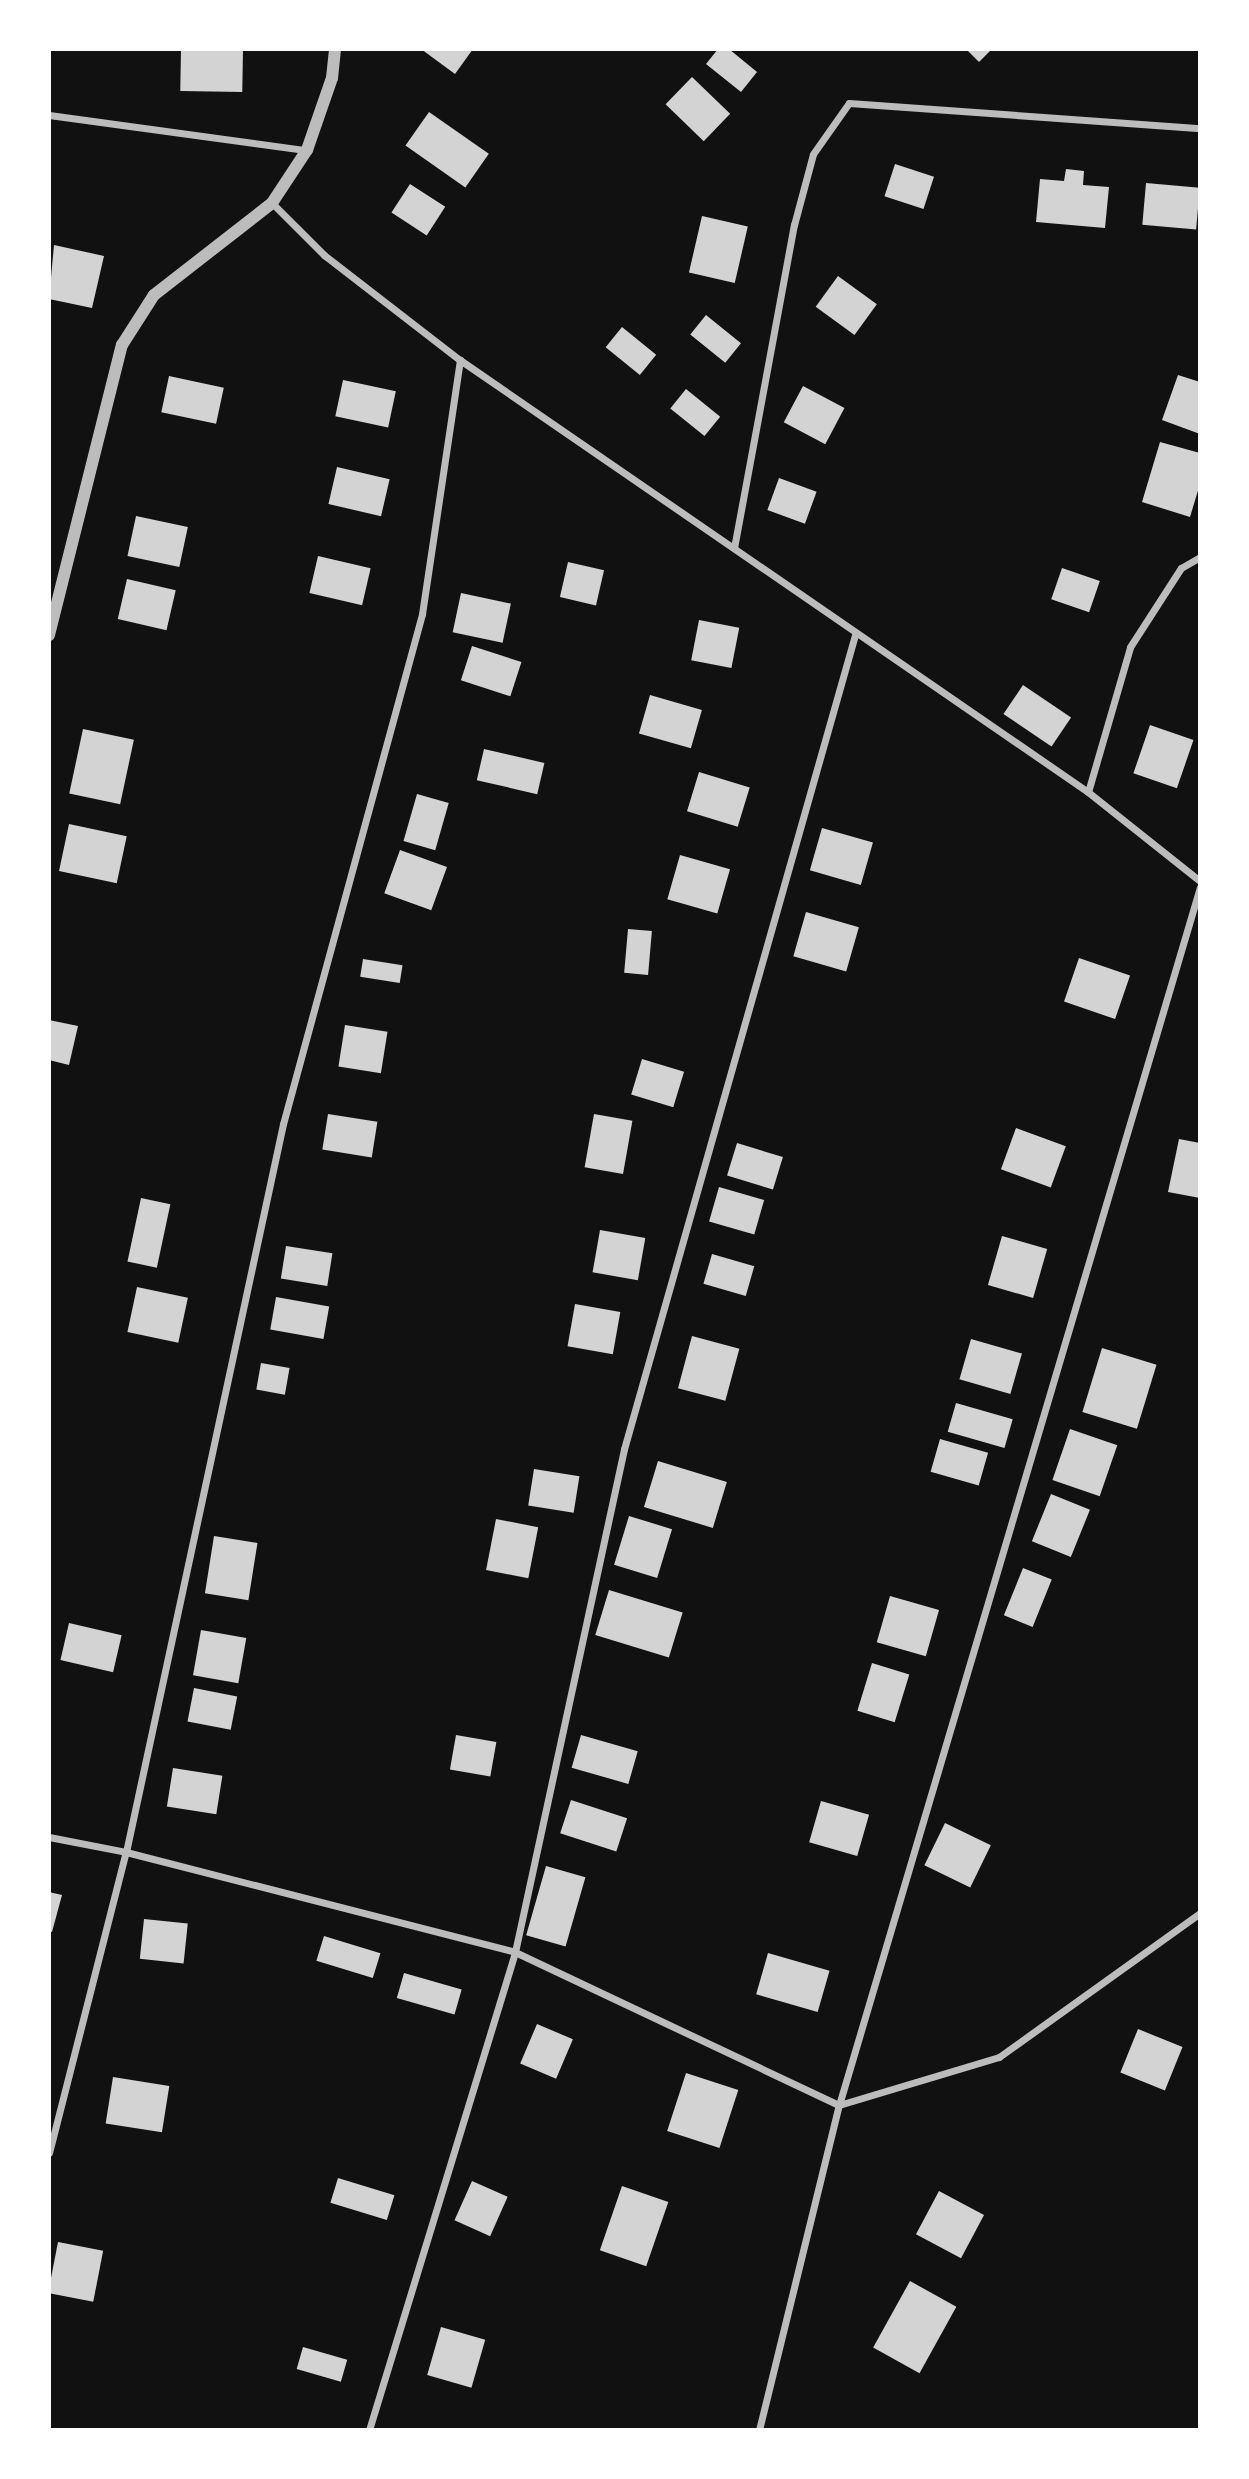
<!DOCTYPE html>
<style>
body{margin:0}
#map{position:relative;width:1249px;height:2479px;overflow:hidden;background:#111;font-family:Roboto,sans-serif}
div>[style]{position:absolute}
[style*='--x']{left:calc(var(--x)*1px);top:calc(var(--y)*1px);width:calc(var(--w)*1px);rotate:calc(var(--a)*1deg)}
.building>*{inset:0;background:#d3d3d3;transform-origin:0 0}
.minor>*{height:7px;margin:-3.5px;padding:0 3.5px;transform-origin:3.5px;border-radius:3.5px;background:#bcbcbc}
.tertiary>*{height:12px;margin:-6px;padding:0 6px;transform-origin:6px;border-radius:6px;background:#bcbcbc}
span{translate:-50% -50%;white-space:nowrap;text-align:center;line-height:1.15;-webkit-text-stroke:7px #fff;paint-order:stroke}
.frame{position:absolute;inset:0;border:51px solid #fff;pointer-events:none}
</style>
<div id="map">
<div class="building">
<i style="left:181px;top:49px;width:62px;height:42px;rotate:1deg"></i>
<i style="clip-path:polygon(421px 49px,473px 49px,455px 74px)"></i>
<i style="clip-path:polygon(718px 49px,729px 49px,757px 72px,741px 92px,706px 64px)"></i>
<i style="clip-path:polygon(966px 49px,992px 49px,979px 62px)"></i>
<i style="left:692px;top:77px;width:53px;height:38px;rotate:44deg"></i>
<i style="left:429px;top:112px;width:73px;height:41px;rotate:35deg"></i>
<i style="left:895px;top:164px;width:41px;height:34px;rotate:18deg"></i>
<i style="clip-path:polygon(1066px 169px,1084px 171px,1083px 185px,1109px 187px,1105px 228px,1036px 222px,1040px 179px,1064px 181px)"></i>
<i style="left:1146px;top:183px;width:54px;height:42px;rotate:5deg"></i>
<i style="left:410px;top:184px;width:42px;height:34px;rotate:33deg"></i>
<i style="left:702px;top:216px;width:47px;height:58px;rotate:13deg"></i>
<i style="clip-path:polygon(54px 245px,104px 256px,92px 308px,49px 299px)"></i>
<i style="left:838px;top:276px;width:48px;height:38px;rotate:36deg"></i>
<i style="left:706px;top:315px;width:45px;height:25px;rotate:39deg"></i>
<i style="left:622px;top:327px;width:44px;height:26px;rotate:39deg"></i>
<i style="clip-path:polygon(1178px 375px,1200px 382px,1200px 434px,1162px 420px)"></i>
<i style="left:169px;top:376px;width:56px;height:37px;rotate:12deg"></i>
<i style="left:343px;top:380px;width:54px;height:37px;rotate:12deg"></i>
<i style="left:803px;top:386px;width:47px;height:41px;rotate:28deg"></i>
<i style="left:686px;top:389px;width:44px;height:25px;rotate:39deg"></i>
<i style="clip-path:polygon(1160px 442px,1200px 453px,1200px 484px,1190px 517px,1142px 502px)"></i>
<i style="left:337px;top:467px;width:54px;height:38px;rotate:13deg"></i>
<i style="left:779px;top:478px;width:40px;height:34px;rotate:20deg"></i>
<i style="left:136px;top:516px;width:53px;height:41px;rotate:12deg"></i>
<i style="left:318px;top:556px;width:54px;height:38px;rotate:13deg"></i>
<i style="left:568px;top:562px;width:37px;height:36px;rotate:13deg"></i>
<i style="left:1062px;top:568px;width:40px;height:33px;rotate:19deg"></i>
<i style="left:127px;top:579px;width:50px;height:41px;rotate:13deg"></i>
<i style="left:461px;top:593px;width:51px;height:40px;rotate:12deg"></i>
<i style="left:699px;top:620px;width:41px;height:41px;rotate:11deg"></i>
<i style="left:472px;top:646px;width:52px;height:36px;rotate:18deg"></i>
<i style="left:1023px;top:685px;width:58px;height:35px;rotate:34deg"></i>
<i style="left:650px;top:695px;width:54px;height:40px;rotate:16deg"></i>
<i style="left:1150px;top:725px;width:46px;height:51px;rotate:19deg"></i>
<i style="left:83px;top:729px;width:52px;height:66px;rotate:12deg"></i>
<i style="left:484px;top:749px;width:62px;height:32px;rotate:13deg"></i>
<i style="left:699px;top:772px;width:53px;height:41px;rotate:17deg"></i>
<i style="left:417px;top:794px;width:33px;height:49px;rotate:16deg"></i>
<i style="left:69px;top:824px;width:59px;height:48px;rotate:12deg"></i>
<i style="left:822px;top:828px;width:53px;height:44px;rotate:16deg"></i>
<i style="left:400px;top:850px;width:50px;height:46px;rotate:20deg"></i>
<i style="left:680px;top:855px;width:52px;height:46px;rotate:16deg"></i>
<i style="left:806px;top:912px;width:55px;height:46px;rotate:16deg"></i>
<i style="left:628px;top:929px;width:24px;height:44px;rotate:5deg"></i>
<i style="left:1079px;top:958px;width:54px;height:46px;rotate:19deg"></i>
<i style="left:363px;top:959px;width:40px;height:18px;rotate:9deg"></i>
<i style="clip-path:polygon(49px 1020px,78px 1026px,69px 1065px,49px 1060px)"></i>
<i style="left:345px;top:1025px;width:43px;height:42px;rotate:9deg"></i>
<i style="left:642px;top:1059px;width:44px;height:37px;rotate:17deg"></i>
<i style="left:328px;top:1114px;width:50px;height:36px;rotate:9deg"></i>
<i style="left:594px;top:1114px;width:39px;height:54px;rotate:10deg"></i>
<i style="left:1016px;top:1128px;width:53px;height:44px;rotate:20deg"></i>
<i style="clip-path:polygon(1179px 1139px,1200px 1143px,1200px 1198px,1168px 1192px)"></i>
<i style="left:737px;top:1143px;width:48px;height:34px;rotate:17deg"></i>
<i style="left:719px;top:1187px;width:47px;height:36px;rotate:16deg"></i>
<i style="left:141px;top:1198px;width:30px;height:65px;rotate:12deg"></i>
<i style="left:600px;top:1230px;width:46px;height:43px;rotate:10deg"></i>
<i style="left:1002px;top:1236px;width:47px;height:51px;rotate:16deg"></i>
<i style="left:286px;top:1246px;width:47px;height:33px;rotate:9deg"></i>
<i style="left:712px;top:1254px;width:44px;height:31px;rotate:16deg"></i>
<i style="left:137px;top:1287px;width:52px;height:46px;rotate:12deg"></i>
<i style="left:276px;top:1297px;width:54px;height:33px;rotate:10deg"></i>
<i style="left:575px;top:1304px;width:46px;height:43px;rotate:10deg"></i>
<i style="left:692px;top:1336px;width:49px;height:54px;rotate:15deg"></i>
<i style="left:971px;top:1339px;width:53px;height:42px;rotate:16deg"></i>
<i style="left:1102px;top:1348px;width:57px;height:67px;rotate:17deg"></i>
<i style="left:261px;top:1363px;width:29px;height:27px;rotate:10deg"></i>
<i style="left:956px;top:1403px;width:59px;height:30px;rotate:16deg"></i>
<i style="left:1070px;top:1429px;width:50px;height:54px;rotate:19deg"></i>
<i style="left:940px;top:1439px;width:50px;height:34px;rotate:16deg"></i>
<i style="left:658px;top:1461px;width:72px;height:48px;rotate:17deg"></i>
<i style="left:534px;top:1469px;width:46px;height:37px;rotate:9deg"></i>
<i style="left:1051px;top:1494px;width:42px;height:51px;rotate:22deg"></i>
<i style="left:629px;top:1516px;width:45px;height:51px;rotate:17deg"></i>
<i style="left:496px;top:1519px;width:43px;height:52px;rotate:11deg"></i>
<i style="left:214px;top:1536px;width:44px;height:58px;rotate:9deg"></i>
<i style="left:1023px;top:1568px;width:31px;height:51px;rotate:22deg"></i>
<i style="left:609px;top:1590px;width:77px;height:47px;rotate:17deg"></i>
<i style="left:890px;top:1596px;width:51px;height:48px;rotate:16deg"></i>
<i style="left:69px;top:1623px;width:54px;height:38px;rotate:13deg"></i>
<i style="left:201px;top:1630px;width:46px;height:46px;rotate:10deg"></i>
<i style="left:872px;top:1663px;width:39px;height:50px;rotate:17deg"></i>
<i style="left:194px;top:1688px;width:44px;height:34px;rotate:11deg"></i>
<i style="left:456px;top:1735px;width:41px;height:35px;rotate:10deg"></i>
<i style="left:581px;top:1735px;width:59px;height:34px;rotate:16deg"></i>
<i style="left:173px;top:1768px;width:50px;height:39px;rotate:9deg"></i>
<i style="left:571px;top:1800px;width:59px;height:35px;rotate:18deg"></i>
<i style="left:821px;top:1801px;width:50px;height:43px;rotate:16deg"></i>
<i style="left:945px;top:1823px;width:51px;height:47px;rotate:26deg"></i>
<i style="left:546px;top:1866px;width:41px;height:72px;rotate:16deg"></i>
<i style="clip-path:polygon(49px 1892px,62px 1895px,52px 1932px,49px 1931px)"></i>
<i style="left:144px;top:1919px;width:44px;height:40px;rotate:6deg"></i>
<i style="left:324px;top:1936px;width:59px;height:26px;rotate:17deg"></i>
<i style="left:768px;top:1953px;width:64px;height:43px;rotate:16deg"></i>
<i style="left:404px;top:1973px;width:60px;height:26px;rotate:16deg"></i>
<i style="left:537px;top:2024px;width:39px;height:43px;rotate:23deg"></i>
<i style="left:1138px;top:2029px;width:48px;height:47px;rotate:22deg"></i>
<i style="left:686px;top:2073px;width:55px;height:61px;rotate:18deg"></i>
<i style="left:113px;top:2077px;width:57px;height:47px;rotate:9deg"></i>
<i style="left:338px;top:2178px;width:59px;height:26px;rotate:17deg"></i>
<i style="left:472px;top:2181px;width:39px;height:43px;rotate:24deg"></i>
<i style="left:622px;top:2186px;width:49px;height:68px;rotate:19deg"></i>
<i style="left:939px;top:2191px;width:51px;height:49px;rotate:28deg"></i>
<i style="left:58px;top:2242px;width:46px;height:52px;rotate:11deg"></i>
<i style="left:910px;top:2281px;width:53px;height:76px;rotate:29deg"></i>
<i style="left:441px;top:2327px;width:46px;height:50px;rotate:16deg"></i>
<i style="left:303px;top:2347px;width:46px;height:23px;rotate:16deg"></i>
</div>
<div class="minor">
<i style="--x:49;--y:115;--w:259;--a:7.8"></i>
<i style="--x:272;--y:203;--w:74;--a:45"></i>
<i style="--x:324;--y:255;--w:172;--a:37.7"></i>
<i style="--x:460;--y:360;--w:762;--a:34.52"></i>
<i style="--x:1088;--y:792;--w:143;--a:38.5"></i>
<i style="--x:734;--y:548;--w:329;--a:-79.5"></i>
<i style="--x:794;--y:225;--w:73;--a:-75"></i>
<i style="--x:813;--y:154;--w:62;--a:-54.8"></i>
<i style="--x:849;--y:103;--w:352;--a:4.1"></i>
<i style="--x:1088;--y:792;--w:151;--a:-73.8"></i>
<i style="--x:1130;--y:647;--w:94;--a:-57.2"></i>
<i style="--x:1181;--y:568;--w:22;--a:-30"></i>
<i style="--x:49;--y:1837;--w:78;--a:11"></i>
<i style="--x:126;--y:1852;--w:402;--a:14.4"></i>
<i style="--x:515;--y:1952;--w:358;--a:25.3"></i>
<i style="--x:839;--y:2105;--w:167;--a:-16.7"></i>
<i style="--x:999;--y:2057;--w:247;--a:-35.6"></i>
<i style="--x:49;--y:2153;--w:311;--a:-75.7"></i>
<i style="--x:126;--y:1852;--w:745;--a:-77.83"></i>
<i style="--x:283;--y:1124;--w:529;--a:-74.75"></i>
<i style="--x:422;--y:614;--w:257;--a:-81.5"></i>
<i style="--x:369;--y:2430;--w:500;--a:-73"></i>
<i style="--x:515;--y:1952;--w:515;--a:-77.77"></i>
<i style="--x:624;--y:1449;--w:846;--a:-74.16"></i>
<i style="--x:759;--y:2430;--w:335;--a:-76.2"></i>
<i style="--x:839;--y:2105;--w:1270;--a:-73.49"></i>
</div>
<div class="tertiary">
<i style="--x:49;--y:635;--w:299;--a:-75.9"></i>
<i style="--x:122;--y:345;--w:59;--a:-57.4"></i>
<i style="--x:154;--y:295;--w:150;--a:-37.9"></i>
<i style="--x:272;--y:203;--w:64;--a:-56.6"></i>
<i style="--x:307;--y:150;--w:76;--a:-70.9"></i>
<i style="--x:332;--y:78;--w:29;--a:-84"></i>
</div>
<div class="frame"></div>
</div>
